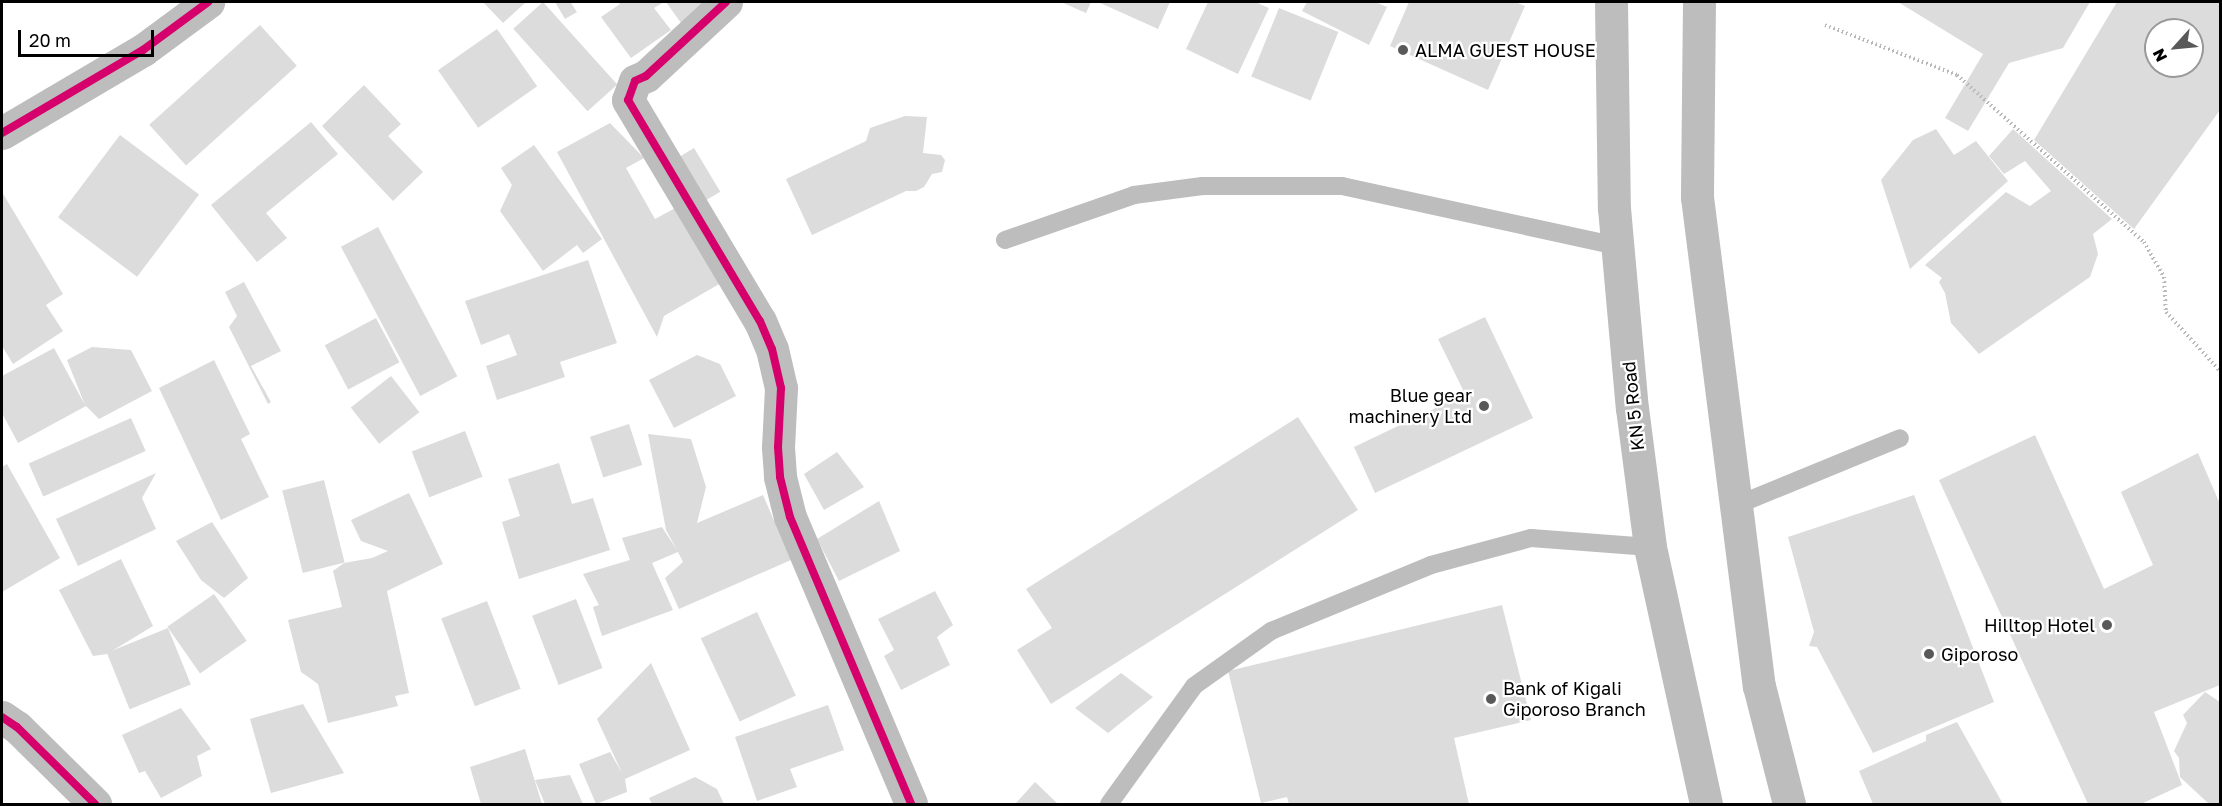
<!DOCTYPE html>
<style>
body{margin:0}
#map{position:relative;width:2222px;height:806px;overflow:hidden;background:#fff;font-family:"Golos Text",sans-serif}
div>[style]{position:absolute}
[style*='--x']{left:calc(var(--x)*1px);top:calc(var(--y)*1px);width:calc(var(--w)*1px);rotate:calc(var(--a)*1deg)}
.building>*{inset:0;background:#dcdcdc;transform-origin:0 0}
.path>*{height:4px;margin-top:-2px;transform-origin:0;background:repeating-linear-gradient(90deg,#b8b8b8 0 1.5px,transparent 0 4.5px)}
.service>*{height:18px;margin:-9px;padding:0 9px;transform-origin:9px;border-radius:9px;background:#bdbdbd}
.minor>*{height:33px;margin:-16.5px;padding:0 16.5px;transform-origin:16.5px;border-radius:16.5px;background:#bdbdbd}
.trunk>*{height:33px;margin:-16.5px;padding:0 16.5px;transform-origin:16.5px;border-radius:16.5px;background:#bdbdbd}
.cycleway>*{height:8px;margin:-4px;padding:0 4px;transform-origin:4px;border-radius:4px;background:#d6006c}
.dots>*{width:16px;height:16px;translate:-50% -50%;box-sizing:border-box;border:3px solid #fff;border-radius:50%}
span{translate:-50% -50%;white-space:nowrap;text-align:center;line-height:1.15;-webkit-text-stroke:4.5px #fff;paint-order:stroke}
.poi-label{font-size:18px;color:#000}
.left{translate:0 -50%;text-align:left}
.right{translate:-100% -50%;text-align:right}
.street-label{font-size:18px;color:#000}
.frame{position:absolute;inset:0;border:3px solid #000;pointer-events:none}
.north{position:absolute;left:2144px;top:18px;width:60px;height:60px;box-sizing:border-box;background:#fff;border:2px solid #999;border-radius:50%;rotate:243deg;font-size:16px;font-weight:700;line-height:24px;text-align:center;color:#000}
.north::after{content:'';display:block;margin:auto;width:21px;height:27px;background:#595959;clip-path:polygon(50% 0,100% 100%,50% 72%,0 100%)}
.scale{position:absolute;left:18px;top:30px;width:136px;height:27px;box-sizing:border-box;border:3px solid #000;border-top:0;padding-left:8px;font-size:18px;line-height:21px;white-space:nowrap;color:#000;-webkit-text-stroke:4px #fff;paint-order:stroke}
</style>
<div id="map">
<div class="building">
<i style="clip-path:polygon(483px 2px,526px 2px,503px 23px)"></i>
<i style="left:543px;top:2px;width:111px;height:40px;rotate:48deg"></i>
<i style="clip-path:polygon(555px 2px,574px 2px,571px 3px,577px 12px,565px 19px)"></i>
<i style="clip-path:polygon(618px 2px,664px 2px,654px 8px,671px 30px,631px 58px,601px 17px,620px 4px)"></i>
<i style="clip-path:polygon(666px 2px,708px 2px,681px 23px)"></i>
<i style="clip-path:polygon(1061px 2px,1091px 2px,1086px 13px)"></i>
<i style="clip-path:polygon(1098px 2px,1170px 2px,1158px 29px)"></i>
<i style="clip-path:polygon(1208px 2px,1255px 2px,1269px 8px,1238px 74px,1186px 49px)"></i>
<i style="clip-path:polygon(1307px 2px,1375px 2px,1387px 7px,1369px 45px,1302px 11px)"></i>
<i style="clip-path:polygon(1409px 2px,1515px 2px,1525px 6px,1488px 90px,1390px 46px)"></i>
<i style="clip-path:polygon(1898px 2px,2090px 2px,2063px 48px,2009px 63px,1968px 131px,1945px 118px,1983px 54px)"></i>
<i style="clip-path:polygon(evenodd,2117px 2px,2220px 2px,2220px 110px,2134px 229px,2034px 140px,2117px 2px,2156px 30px,2192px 30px,2192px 66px,2156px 66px,2156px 30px)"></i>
<i style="left:1279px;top:8px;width:64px;height:74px;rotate:22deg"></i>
<i style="left:260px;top:25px;width:55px;height:149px;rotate:48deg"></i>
<i style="left:497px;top:29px;width:70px;height:72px;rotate:55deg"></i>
<i style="clip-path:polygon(364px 85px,401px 124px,388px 136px,423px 172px,393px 201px,322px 126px)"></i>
<i style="clip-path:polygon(905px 116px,927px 117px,923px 153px,941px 155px,945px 160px,942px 172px,932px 174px,924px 187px,916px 191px,906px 191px,812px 235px,786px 179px,866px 141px,870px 128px)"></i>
<i style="clip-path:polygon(311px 122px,338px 154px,266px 213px,287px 238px,257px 262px,211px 205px)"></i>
<i style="clip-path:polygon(610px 123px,644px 158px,626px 168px,655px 219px,677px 207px,721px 283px,664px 316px,657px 337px,557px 152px)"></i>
<i style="clip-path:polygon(1936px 129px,1954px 155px,1976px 141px,2008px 181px,1910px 269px,1881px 180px,1913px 140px)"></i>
<i style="clip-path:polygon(2013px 129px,2112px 219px,2093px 234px,2098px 254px,2090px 277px,1979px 354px,1951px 323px,1945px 293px,1939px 282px,1942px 278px,1925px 265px,2006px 192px,2030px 206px,2051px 191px,2025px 161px,2004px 174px,1989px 156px)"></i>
<i style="left:120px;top:135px;width:99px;height:103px;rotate:37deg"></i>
<i style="clip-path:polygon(534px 145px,602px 239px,583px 253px,577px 245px,543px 271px,500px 211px,512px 185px,501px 168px)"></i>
<i style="left:694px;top:148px;width:51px;height:27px;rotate:59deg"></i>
<i style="clip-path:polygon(2px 192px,63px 294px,46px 305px,63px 331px,13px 364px,2px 346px)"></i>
<i style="left:378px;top:227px;width:169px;height:42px;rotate:62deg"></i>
<i style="clip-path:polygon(588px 260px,617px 343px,560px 362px,565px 377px,497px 400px,486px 366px,517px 355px,509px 334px,481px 345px,465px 301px)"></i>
<i style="clip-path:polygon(244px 282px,281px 351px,251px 366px,271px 402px,268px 404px,229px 327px,237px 316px,225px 292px)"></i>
<i style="clip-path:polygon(1485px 317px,1533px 418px,1375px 493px,1354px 447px,1465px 394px,1438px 339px)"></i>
<i style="left:376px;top:318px;width:50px;height:58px;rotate:62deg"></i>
<i style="clip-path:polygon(92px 347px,131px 350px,152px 391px,99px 419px,86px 406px,18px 443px,2px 413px,2px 376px,54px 348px,85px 405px,67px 360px)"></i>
<i style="clip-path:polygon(697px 355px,720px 364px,736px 396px,674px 428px,649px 380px)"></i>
<i style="clip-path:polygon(214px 360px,250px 434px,241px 439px,269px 497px,221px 520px,159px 388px)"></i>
<i style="left:391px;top:376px;width:46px;height:51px;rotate:52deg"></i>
<i style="clip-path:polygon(1298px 417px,1358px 510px,1051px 704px,1017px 650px,1052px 628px,1026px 589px)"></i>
<i style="left:131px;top:418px;width:36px;height:112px;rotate:66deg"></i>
<i style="left:629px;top:424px;width:43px;height:41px;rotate:72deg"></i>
<i style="left:465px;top:431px;width:49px;height:57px;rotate:69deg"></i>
<i style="clip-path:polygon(648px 434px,691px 439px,706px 487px,697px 523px,763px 495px,791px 560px,679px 609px,665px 578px,683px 562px,678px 552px,652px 563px,673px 610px,602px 636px,593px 607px,599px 605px,583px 574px,630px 560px,622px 538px,662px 527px,677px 550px,666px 530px)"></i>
<i style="clip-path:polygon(2035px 435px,2104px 589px,2153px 565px,2121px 492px,2198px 453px,2220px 504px,2220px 685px,2154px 712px,2182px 785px,2141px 804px,2088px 804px,1939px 480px)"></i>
<i style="clip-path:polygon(837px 452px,864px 487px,824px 510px,804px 474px)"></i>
<i style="clip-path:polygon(559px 463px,572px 504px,593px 498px,610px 550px,519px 579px,502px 522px,520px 516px,508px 479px)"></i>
<i style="clip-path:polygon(7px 464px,60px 558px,2px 592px,2px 467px)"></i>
<i style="clip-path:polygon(156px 473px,142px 498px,156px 529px,78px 566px,56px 519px)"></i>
<i style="left:324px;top:480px;width:85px;height:43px;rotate:76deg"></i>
<i style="clip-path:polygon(409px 493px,443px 564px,387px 591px,409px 693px,395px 696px,398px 706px,328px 723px,318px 684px,301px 672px,288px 620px,342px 607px,333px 571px,344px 563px,372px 558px,388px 551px,361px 541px,351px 520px)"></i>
<i style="clip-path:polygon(1914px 495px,1994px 702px,1873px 753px,1817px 647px,1809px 646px,1814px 632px,1788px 537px)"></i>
<i style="clip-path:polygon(879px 501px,900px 551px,839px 581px,817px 539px)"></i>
<i style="clip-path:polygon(212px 522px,248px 578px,224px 598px,201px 580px,176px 541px)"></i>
<i style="clip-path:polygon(121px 559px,153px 626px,107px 654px,93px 656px,59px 590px)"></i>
<i style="clip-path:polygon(935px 591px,953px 625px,937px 637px,950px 665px,901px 690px,884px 656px,894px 650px,878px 619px)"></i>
<i style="left:214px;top:594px;width:57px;height:57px;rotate:55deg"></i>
<i style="left:576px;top:599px;width:74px;height:47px;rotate:69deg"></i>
<i style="left:487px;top:601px;width:94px;height:49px;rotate:69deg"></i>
<i style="clip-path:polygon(1502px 605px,1531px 720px,1454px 738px,1469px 804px,1289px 804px,1287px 797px,1261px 803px,1228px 671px)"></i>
<i style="left:757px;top:612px;width:92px;height:62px;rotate:65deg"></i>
<i style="left:168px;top:628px;width:61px;height:66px;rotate:68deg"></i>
<i style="clip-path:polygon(651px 663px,690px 750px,625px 779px,627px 792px,596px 804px,579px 764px,610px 752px,622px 773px,597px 719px)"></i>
<i style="clip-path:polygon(1121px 673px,1153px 697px,1108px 733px,1075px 708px)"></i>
<i style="clip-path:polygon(2205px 692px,2220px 702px,2220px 804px,2209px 804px,2180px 777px,2179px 758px,2174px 751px,2187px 723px,2183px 715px)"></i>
<i style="clip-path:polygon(303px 704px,344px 773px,271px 793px,250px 719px)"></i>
<i style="clip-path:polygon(828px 705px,844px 750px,790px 769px,797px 787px,757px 801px,735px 737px)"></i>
<i style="clip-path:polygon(181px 708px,211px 749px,197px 756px,202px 776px,161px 798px,145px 771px,139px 773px,122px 735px)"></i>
<i style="clip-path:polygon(1957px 722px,2003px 804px,1873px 804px,1859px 771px,1926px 741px,1926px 735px)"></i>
<i style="clip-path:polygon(525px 749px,542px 804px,481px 804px,470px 767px)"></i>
<i style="clip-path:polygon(570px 775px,583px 804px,545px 804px,535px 780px)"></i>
<i style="clip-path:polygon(695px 777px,717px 789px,724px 804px,652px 804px,649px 798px)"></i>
<i style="clip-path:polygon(1035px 782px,1058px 804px,1015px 804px)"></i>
</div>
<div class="path">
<i style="--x:1825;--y:25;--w:141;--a:20.7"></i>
<i style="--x:1957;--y:75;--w:251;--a:41.8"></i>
<i style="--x:2144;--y:242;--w:40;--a:60.3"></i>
<i style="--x:2164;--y:277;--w:35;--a:87"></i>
<i style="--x:2166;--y:312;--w:80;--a:47.5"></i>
</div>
<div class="service">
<i style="--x:1005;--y:240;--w:137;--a:-19.2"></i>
<i style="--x:1134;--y:195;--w:69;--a:-7.5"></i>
<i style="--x:1202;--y:186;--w:140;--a:0"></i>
<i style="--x:1342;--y:186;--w:281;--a:12.3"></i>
<i style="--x:1737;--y:505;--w:176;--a:-22.3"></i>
<i style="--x:1109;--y:804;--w:145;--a:-54.2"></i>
<i style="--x:1194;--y:686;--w:95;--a:-35.5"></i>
<i style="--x:1271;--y:631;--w:173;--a:-22.4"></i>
<i style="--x:1431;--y:565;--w:104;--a:-15.1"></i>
<i style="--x:1531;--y:538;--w:119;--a:4.3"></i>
</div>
<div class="minor">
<i style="--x:726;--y:2;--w:109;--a:137.2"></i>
<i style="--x:646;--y:76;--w:12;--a:156"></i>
<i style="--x:635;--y:81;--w:20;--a:110"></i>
<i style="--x:628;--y:100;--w:257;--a:59.2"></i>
<i style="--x:760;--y:321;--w:30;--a:67"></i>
<i style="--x:772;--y:349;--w:40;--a:77"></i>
<i style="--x:781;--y:388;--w:59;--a:92.9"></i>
<i style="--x:778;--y:447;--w:30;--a:86"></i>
<i style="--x:780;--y:477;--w:41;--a:76"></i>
<i style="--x:790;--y:517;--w:311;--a:67.1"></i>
<i style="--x:2;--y:133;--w:164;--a:-30.5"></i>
<i style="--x:143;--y:50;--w:81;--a:-36.4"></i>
<i style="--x:2;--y:717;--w:18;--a:34"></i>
<i style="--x:17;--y:727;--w:110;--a:44.6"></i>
</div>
<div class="trunk">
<i style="--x:1611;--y:2;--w:206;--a:89.2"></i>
<i style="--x:1614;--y:208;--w:201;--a:84.9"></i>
<i style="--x:1632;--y:408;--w:140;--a:82.6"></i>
<i style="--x:1650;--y:547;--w:263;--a:77.7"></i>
<i style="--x:1699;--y:2;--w:195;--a:90.6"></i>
<i style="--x:1697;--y:197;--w:493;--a:82.8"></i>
<i style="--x:1759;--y:686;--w:122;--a:75.7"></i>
</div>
<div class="cycleway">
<i style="--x:726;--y:2;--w:109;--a:137.2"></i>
<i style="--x:646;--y:76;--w:12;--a:156"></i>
<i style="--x:635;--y:81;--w:20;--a:110"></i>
<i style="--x:628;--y:100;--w:257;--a:59.2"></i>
<i style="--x:760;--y:321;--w:30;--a:67"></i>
<i style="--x:772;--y:349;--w:40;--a:77"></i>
<i style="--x:781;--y:388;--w:59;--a:92.9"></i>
<i style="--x:778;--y:447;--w:30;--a:86"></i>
<i style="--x:780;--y:477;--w:41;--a:76"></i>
<i style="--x:790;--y:517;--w:311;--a:67.1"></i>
<i style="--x:2;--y:133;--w:164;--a:-30.5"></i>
<i style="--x:143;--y:50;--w:81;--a:-36.4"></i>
<i style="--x:2;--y:717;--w:18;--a:34"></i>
<i style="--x:17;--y:727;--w:110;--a:44.6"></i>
</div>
<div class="dots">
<i style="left:1403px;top:50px;background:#595959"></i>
<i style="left:1484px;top:406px;background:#595959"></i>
<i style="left:2107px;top:625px;background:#595959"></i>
<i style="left:1929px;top:654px;background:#595959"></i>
<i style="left:1491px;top:699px;background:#595959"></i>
</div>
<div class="poi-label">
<span class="left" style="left:1415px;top:50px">ALMA GUEST HOUSE</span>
<span class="right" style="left:1472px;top:406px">Blue gear<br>machinery Ltd</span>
<span class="right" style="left:2095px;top:625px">Hilltop Hotel</span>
<span class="left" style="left:1941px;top:654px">Giporoso</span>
<span class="left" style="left:1503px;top:699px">Bank of Kigali<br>Giporoso Branch</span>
</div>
<div class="street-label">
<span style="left:1633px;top:406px;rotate:-96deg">KN 5 Road</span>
</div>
<div class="frame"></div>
<div class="north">N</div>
<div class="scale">20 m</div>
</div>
